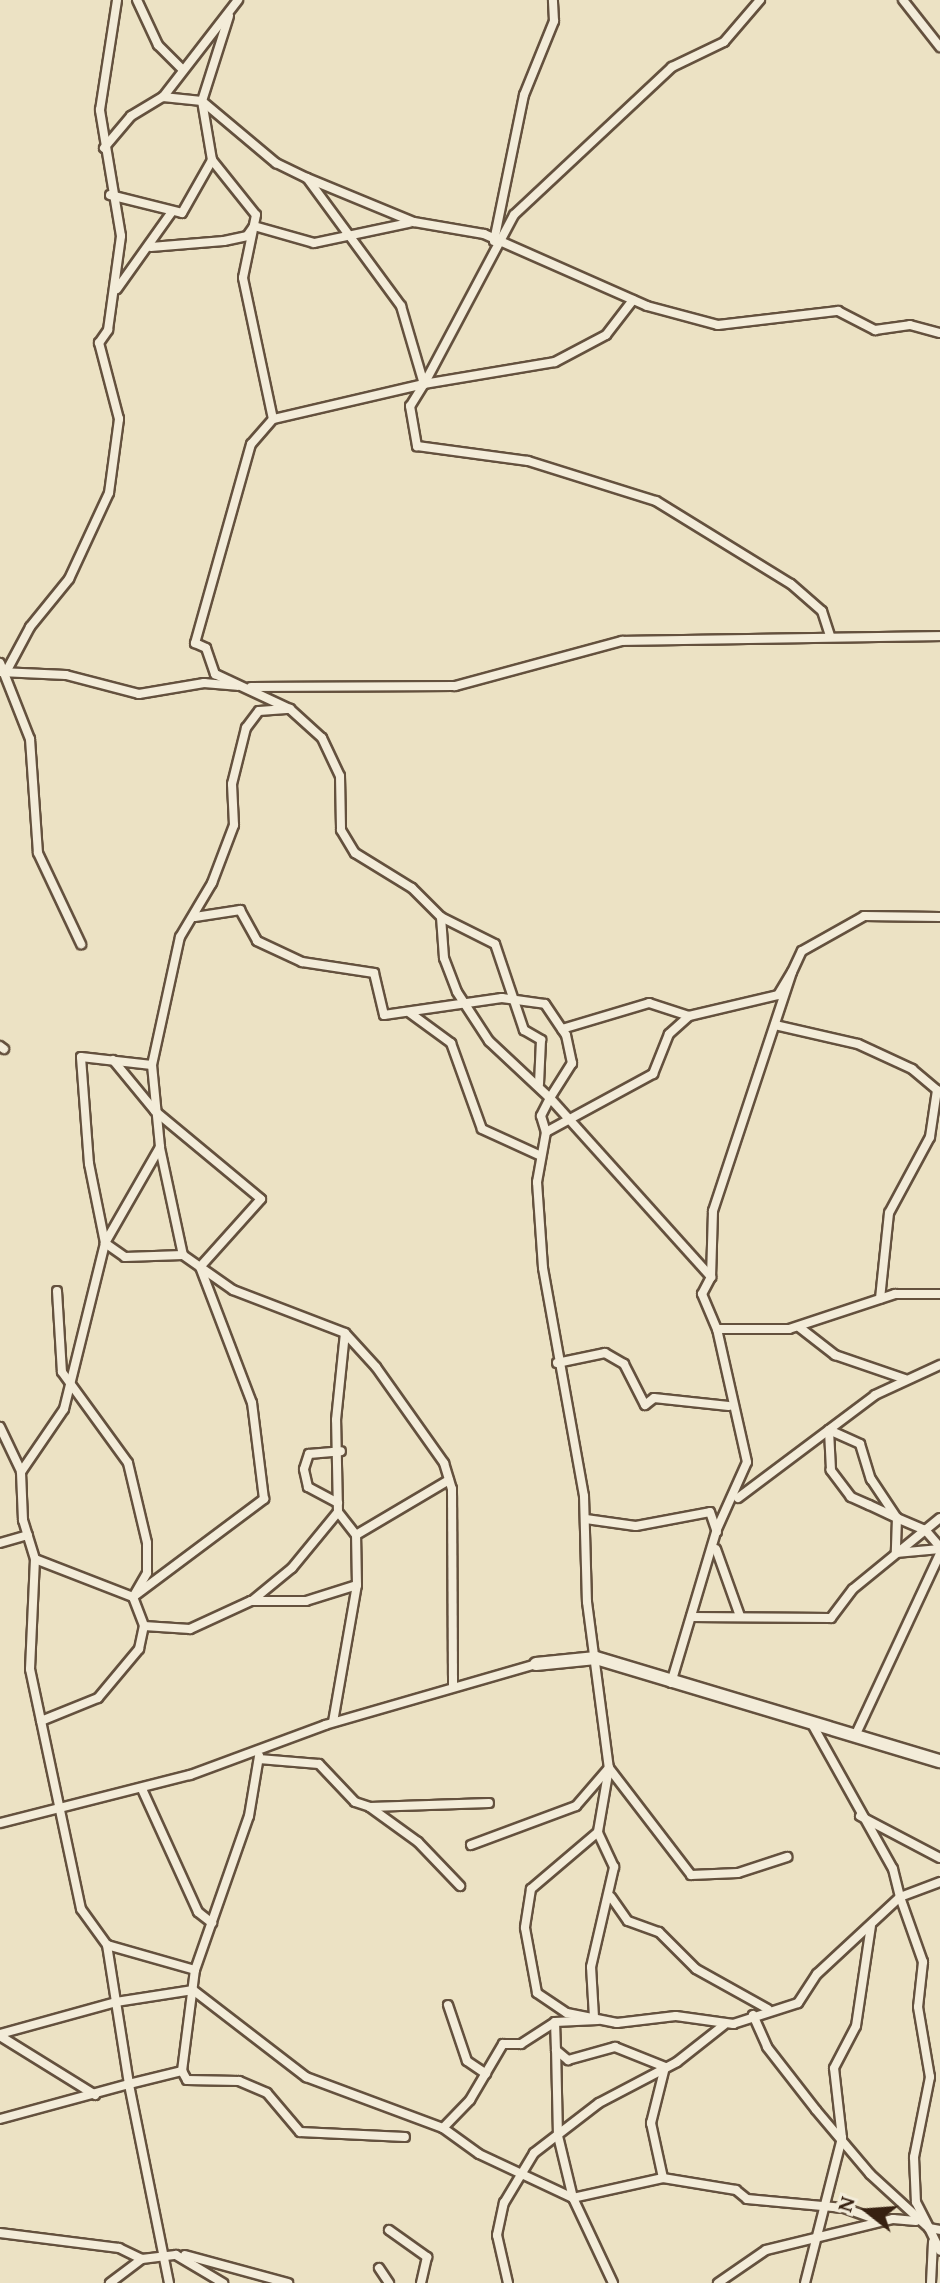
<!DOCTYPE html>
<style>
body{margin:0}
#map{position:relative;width:940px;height:2283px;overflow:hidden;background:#ece2c4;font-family:"Gentium Book Plus",serif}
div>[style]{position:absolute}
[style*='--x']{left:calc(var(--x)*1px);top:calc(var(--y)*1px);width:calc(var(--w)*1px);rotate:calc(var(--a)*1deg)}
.roads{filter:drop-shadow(2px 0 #64513e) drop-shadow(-2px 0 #64513e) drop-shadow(0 2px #64513e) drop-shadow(0 -2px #64513e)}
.minor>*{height:8px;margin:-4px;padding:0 4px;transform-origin:4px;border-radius:4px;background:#f3ecd9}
.secondary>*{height:12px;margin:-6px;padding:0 6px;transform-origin:6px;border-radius:6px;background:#f3ecd9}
span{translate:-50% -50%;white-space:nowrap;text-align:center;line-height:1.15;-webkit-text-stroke:6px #f3ecd9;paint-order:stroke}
.north{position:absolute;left:828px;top:2171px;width:80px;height:80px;-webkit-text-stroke:6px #f3ecd9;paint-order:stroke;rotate:287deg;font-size:22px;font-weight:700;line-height:32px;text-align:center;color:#372111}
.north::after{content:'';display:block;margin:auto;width:28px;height:36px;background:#372111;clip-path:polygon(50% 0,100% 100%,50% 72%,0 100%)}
</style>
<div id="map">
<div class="roads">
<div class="minor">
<i style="--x:137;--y:0;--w:50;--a:65"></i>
<i style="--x:158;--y:45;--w:35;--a:45"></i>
<i style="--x:760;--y:0;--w:55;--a:130.6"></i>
<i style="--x:724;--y:42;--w:58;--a:154.3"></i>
<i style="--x:672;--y:67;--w:216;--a:136.9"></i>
<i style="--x:514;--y:215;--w:191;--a:118"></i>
<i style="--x:424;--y:384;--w:155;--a:166.9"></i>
<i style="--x:273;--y:419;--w:33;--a:131"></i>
<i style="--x:251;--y:444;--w:207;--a:105.7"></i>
<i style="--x:195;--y:643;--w:12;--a:24"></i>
<i style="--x:206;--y:648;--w:28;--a:71"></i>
<i style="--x:215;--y:674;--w:83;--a:25"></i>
<i style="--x:290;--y:709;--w:43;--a:42.2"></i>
<i style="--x:322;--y:738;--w:42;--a:64.7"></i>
<i style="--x:340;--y:776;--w:54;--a:88.9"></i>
<i style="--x:341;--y:830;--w:27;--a:59"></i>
<i style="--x:355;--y:853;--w:67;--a:31.6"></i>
<i style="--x:412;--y:888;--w:41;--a:45"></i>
<i style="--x:441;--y:917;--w:41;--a:85.8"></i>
<i style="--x:444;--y:958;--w:36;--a:69"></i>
<i style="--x:457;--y:992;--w:59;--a:56.9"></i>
<i style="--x:489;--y:1041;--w:83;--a:43.1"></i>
<i style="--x:550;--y:1098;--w:20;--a:117"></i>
<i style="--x:541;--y:1116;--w:17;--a:73"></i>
<i style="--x:546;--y:1132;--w:51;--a:100.2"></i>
<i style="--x:537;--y:1182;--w:86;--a:86"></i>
<i style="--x:543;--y:1268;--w:232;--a:79.8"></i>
<i style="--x:584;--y:1496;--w:106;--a:88.4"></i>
<i style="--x:587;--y:1602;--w:167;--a:82.5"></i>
<i style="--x:609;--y:1768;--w:135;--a:52.5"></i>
<i style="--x:691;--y:1875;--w:47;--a:-2.4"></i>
<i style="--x:738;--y:1873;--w:52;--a:-18.1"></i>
<i style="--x:903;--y:0;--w:60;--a:51.8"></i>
<i style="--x:163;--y:97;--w:39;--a:6"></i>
<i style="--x:202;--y:101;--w:97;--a:40"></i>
<i style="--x:276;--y:163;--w:34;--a:26"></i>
<i style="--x:307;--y:178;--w:116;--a:22.4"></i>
<i style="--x:414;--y:222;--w:71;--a:9.7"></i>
<i style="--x:484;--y:234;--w:178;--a:23.8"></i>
<i style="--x:647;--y:306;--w:73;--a:15"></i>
<i style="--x:718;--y:325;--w:121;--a:-6.7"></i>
<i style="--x:838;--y:311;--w:42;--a:27.2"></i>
<i style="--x:875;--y:330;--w:35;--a:-8"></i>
<i style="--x:910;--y:325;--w:31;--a:15"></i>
<i style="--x:104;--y:148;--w:42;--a:-49.8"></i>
<i style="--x:131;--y:116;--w:37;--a:-31"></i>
<i style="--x:163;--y:97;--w:123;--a:-52.3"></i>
<i style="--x:212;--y:160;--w:70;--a:51.3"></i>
<i style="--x:256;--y:215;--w:64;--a:101.7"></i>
<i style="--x:243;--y:278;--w:144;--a:78"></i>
<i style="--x:307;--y:178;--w:159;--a:53.7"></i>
<i style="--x:401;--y:306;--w:81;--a:73.6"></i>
<i style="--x:110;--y:195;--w:74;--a:14"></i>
<i style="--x:182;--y:213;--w:61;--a:-60.5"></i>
<i style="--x:212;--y:160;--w:60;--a:-99.6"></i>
<i style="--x:202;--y:101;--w:89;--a:-72.4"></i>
<i style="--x:494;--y:241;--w:149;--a:-78.4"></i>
<i style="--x:524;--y:95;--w:80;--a:-67.9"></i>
<i style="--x:554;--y:21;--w:21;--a:-93"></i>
<i style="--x:151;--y:247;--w:73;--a:-4.7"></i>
<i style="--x:224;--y:241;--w:24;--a:-12"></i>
<i style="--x:247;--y:236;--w:12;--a:-55"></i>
<i style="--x:254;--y:226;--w:62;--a:15.8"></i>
<i style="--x:314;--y:243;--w:97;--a:-11.9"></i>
<i style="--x:117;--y:289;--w:93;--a:-54.6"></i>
<i style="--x:633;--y:300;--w:44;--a:127.6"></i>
<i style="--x:606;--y:335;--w:58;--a:152.1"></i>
<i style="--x:555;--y:362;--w:133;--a:170.5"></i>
<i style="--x:424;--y:384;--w:26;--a:122"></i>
<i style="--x:410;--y:406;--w:41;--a:80.1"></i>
<i style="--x:417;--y:446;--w:112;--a:7.7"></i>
<i style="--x:528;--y:461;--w:134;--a:17.4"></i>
<i style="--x:656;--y:501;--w:158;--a:31.6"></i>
<i style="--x:791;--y:584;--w:41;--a:41.1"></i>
<i style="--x:822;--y:611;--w:26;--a:72"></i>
<i style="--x:0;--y:663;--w:82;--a:68.5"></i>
<i style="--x:30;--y:739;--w:114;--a:86"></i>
<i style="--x:38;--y:853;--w:101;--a:64.7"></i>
<i style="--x:0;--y:672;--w:66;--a:2.6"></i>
<i style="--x:66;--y:675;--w:75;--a:14.6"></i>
<i style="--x:139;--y:694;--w:66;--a:-9.6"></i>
<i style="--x:204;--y:683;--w:33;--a:5"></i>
<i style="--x:6;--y:672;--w:51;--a:-61.9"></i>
<i style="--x:30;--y:627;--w:62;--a:-50.9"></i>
<i style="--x:69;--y:579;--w:95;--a:-65.1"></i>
<i style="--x:109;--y:493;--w:75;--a:-82.3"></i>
<i style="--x:119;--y:419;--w:79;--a:-104.7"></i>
<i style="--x:99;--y:343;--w:16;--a:-55"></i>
<i style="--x:108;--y:330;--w:95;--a:-82.1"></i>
<i style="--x:121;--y:236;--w:128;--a:-99.5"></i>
<i style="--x:100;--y:110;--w:111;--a:-81.2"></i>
<i style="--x:251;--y:687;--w:204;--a:-0.3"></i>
<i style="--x:455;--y:686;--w:173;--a:-15.1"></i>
<i style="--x:622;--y:641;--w:318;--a:-0.9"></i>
<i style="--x:195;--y:917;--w:46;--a:-8.8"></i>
<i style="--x:240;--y:910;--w:35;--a:61"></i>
<i style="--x:257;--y:941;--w:50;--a:25"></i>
<i style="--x:302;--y:962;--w:73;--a:8.7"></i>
<i style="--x:374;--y:973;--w:43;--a:76.6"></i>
<i style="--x:384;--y:1015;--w:119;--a:-8.2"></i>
<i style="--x:502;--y:998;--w:43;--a:7.9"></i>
<i style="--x:545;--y:1004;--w:37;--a:56"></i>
<i style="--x:566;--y:1035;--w:29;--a:78"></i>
<i style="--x:572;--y:1063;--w:41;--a:122.2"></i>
<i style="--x:550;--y:1098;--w:241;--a:48"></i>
<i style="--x:441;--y:917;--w:60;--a:26.6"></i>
<i style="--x:495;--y:944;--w:91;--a:71.4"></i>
<i style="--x:524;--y:1030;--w:20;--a:30"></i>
<i style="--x:541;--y:1040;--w:44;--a:92.6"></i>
<i style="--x:792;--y:972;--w:23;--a:-65"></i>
<i style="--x:802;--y:951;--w:71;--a:-29.4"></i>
<i style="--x:864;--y:916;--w:76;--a:0.8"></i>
<i style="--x:410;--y:1013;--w:51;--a:36.2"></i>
<i style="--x:451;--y:1043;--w:91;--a:70.2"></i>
<i style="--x:482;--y:1129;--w:63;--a:24.5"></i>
<i style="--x:775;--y:1025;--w:85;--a:12.9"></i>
<i style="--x:858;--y:1044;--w:60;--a:24.8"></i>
<i style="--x:912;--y:1069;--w:33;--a:40"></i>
<i style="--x:937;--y:1090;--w:48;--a:98.5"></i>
<i style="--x:930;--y:1137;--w:86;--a:118.3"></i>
<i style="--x:889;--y:1213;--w:86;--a:96"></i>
<i style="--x:562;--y:1029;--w:91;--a:-16.6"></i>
<i style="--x:649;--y:1003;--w:42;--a:18"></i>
<i style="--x:0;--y:1046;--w:5;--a:37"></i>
<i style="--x:152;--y:1065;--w:82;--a:84.4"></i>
<i style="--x:160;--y:1147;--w:111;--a:119.8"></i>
<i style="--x:105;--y:1243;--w:24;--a:35"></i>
<i style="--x:125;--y:1257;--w:58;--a:-2"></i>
<i style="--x:183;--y:1255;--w:61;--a:35"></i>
<i style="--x:233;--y:1290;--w:120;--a:21"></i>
<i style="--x:345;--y:1333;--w:46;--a:47.6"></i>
<i style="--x:376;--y:1367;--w:118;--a:54.7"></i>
<i style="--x:444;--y:1463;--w:27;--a:73"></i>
<i style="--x:452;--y:1489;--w:196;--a:89.7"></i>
<i style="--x:546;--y:1132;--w:122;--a:-28.5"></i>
<i style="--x:653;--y:1074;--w:43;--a:-68.2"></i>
<i style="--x:669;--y:1034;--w:27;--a:-42"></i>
<i style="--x:689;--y:1016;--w:91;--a:-13.3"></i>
<i style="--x:778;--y:995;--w:27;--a:-59"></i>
<i style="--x:792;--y:972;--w:252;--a:108.3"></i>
<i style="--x:713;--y:1211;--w:66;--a:91.7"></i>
<i style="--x:711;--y:1277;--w:19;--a:118"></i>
<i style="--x:702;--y:1294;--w:38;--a:67"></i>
<i style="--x:160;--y:1148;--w:109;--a:77.9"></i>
<i style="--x:57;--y:1291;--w:81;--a:86.5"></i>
<i style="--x:62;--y:1372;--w:112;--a:54"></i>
<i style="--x:128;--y:1463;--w:82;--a:76.6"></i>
<i style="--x:147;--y:1543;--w:30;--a:90"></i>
<i style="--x:147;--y:1573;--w:28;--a:120"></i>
<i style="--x:133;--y:1597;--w:31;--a:69"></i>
<i style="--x:799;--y:1327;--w:46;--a:37.9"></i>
<i style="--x:835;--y:1355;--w:74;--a:18.9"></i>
<i style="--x:557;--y:1363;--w:49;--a:-11.8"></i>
<i style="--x:605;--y:1353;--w:22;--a:30"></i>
<i style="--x:624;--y:1364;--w:46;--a:62.9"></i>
<i style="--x:645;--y:1405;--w:11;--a:-38"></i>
<i style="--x:654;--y:1398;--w:75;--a:6.1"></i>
<i style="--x:0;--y:1427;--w:49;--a:64.5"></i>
<i style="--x:738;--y:1498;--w:171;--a:-36.9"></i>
<i style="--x:875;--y:1395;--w:72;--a:-24.8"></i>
<i style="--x:338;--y:1503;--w:34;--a:-152"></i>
<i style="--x:308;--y:1487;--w:18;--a:-103"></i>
<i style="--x:304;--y:1469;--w:16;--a:-72"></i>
<i style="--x:309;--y:1454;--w:32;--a:-5"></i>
<i style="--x:586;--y:1519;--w:50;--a:8"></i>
<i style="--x:636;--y:1526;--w:75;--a:-10.7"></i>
<i style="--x:710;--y:1512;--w:21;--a:71"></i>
<i style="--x:356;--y:1535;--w:108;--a:-30.6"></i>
<i style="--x:0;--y:1543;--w:29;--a:-16"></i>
<i style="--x:940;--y:1547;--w:23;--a:-131"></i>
<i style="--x:925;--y:1530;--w:30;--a:-157"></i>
<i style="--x:897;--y:1518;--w:31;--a:-155"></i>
<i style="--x:869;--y:1505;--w:20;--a:-156"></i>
<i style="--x:851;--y:1497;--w:34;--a:-127"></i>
<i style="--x:831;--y:1470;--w:40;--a:-92.9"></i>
<i style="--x:829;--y:1430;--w:34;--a:24"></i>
<i style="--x:860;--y:1444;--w:37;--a:73"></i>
<i style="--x:871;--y:1479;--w:47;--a:56.3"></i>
<i style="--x:897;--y:1518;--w:35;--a:92"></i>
<i style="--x:896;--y:1553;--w:44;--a:-5.2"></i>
<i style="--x:716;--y:1549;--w:71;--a:70.3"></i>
<i style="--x:35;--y:1559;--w:105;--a:21.2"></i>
<i style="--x:133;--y:1597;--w:164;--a:-36.8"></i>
<i style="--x:264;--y:1499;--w:97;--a:-97.1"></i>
<i style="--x:252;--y:1403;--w:146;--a:-110.9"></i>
<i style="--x:200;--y:1267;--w:91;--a:-48.1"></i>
<i style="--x:261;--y:1199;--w:138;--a:-140.3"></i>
<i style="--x:155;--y:1111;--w:66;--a:-129.5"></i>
<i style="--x:253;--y:1600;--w:50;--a:-39.4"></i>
<i style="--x:292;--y:1568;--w:72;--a:-50.6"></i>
<i style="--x:691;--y:1617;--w:140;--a:0.4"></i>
<i style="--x:831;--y:1618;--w:36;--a:-53"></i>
<i style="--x:853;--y:1589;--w:112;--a:-39.2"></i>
<i style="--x:671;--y:1683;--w:161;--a:-73.4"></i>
<i style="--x:717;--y:1529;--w:73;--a:-65.9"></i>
<i style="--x:747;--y:1462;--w:136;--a:-102.7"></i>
<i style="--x:717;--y:1329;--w:72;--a:0"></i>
<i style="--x:789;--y:1329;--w:112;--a:-18.3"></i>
<i style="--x:895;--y:1294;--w:45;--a:0"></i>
<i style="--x:41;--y:1721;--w:61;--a:-22"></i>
<i style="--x:98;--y:1698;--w:64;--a:-50.1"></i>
<i style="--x:139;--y:1649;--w:24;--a:-78"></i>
<i style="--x:144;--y:1626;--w:46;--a:3.7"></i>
<i style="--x:190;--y:1629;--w:67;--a:-24.7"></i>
<i style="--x:251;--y:1601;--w:55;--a:0"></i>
<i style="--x:306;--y:1601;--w:53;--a:-17.4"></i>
<i style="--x:357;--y:1585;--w:50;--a:-91.1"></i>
<i style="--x:356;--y:1535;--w:29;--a:-128"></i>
<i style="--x:338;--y:1512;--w:92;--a:-91.2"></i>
<i style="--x:336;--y:1420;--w:87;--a:-84.1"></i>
<i style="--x:333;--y:1722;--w:139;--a:-80.1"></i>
<i style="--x:855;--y:1736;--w:201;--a:-65"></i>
<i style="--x:259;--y:1759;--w:60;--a:4.8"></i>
<i style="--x:319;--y:1764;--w:52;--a:46.5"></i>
<i style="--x:355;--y:1802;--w:16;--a:18"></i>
<i style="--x:370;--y:1807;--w:119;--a:-1.9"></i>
<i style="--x:609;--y:1768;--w:65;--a:99.8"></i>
<i style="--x:598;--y:1832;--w:88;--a:139.6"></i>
<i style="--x:531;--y:1889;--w:39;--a:99"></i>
<i style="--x:525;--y:1928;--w:66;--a:79.5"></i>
<i style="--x:537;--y:1993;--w:36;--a:34"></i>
<i style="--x:567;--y:2013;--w:51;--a:11.3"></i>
<i style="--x:617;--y:2023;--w:59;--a:-6.8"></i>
<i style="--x:676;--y:2016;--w:58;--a:8"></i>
<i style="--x:733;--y:2024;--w:68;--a:-17.9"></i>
<i style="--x:798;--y:2003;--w:35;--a:-57"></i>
<i style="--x:817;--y:1974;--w:113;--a:-42.9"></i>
<i style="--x:900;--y:1897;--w:29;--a:-104"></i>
<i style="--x:893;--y:1869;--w:166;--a:-119.2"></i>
<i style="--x:142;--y:1789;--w:135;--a:65.5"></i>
<i style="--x:198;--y:1912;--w:18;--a:38"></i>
<i style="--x:371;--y:1808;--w:58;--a:35.9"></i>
<i style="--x:418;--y:1842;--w:61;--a:46.3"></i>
<i style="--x:860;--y:1816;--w:90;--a:27.7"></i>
<i style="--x:0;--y:1823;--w:196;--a:-14.2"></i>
<i style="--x:190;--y:1775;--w:144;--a:-20.3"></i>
<i style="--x:325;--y:1725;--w:220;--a:-16.1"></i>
<i style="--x:471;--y:1845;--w:112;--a:-20.4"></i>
<i style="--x:576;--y:1806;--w:49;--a:-49.1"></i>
<i style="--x:940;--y:1882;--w:43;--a:159.4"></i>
<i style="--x:900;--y:1897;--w:69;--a:70.5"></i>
<i style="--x:923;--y:1962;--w:45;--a:96.3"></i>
<i style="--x:918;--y:2007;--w:71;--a:80.3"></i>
<i style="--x:930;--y:2077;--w:82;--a:101.3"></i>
<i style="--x:914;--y:2157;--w:45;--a:87.5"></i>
<i style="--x:916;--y:2202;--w:29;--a:63"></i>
<i style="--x:929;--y:2228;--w:11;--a:10"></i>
<i style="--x:611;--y:1897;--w:29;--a:55"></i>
<i style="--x:628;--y:1921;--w:33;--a:20"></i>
<i style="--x:659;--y:1932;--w:52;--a:45"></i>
<i style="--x:696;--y:1969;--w:82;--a:29.1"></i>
<i style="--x:195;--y:1970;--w:163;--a:-70.7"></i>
<i style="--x:249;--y:1816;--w:61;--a:-80.5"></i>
<i style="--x:448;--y:2005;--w:59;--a:71.3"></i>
<i style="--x:467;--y:2061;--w:23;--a:34"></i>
<i style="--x:753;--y:2015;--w:35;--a:66"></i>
<i style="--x:767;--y:2047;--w:80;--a:52.1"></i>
<i style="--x:816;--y:2110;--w:84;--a:49.8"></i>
<i style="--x:870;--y:2174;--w:80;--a:42.5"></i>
<i style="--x:929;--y:2228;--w:25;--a:64"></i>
<i style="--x:594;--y:2017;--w:50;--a:-93.4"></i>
<i style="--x:591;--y:1967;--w:103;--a:-77"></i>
<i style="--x:614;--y:1867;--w:38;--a:-115"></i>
<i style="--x:555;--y:2022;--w:43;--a:-2.7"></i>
<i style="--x:0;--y:2034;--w:120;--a:-15.4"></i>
<i style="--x:116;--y:2002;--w:78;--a:-8.9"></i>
<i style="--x:193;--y:1990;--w:143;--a:37.6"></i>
<i style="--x:306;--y:2077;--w:146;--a:20.4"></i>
<i style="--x:443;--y:2128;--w:44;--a:35.8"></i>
<i style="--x:479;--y:2154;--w:104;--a:25.1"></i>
<i style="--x:573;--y:2198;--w:94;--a:64.8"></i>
<i style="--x:0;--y:2036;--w:112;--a:31.8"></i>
<i style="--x:182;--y:2071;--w:10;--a:61"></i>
<i style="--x:187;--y:2080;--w:52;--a:1.1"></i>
<i style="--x:239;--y:2081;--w:30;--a:23"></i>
<i style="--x:267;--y:2093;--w:51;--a:49.8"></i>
<i style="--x:300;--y:2132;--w:105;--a:2.7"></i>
<i style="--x:0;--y:2119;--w:134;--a:-15.2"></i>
<i style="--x:129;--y:2084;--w:141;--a:-99"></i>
<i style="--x:443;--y:2128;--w:39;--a:-46"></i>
<i style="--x:470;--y:2100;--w:65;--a:-59.5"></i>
<i style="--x:503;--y:2044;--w:18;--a:0"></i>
<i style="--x:521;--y:2044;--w:40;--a:-32.9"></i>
<i style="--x:555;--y:2022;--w:28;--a:88"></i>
<i style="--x:556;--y:2050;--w:16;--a:40"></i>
<i style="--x:568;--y:2060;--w:49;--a:-15.5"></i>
<i style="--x:615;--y:2047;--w:54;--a:21.8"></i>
<i style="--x:665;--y:2067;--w:58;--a:104"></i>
<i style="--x:651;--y:2123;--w:56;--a:77.7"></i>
<i style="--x:663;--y:2178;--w:92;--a:167.5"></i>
<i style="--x:573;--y:2198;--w:64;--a:-103.6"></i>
<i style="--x:558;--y:2136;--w:86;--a:-91.3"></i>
<i style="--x:663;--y:2178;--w:74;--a:9.3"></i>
<i style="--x:736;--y:2190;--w:14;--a:39"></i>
<i style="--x:747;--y:2199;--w:97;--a:5.3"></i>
<i style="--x:844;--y:2208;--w:41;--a:19.7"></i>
<i style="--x:389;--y:2230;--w:47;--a:35.4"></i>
<i style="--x:427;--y:2257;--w:27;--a:103"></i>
<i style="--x:0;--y:2233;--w:120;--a:7.2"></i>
<i style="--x:119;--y:2248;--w:25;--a:26"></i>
<i style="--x:142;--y:2259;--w:34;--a:-7"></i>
<i style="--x:176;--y:2255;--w:55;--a:30.8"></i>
<i style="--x:185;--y:2255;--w:107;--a:15.2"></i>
<i style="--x:379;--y:2268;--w:18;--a:56"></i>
<i style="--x:110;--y:2283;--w:40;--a:-37"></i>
<i style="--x:169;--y:2283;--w:203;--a:-101.4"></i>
<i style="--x:129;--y:2084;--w:55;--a:-13.8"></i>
<i style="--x:182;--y:2071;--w:102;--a:-82.7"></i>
<i style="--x:195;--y:1970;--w:91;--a:-164.1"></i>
<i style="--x:107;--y:1945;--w:44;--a:-125.8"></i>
<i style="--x:81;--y:1909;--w:245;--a:-102"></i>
<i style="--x:30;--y:1669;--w:110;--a:-87.4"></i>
<i style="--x:35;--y:1559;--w:41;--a:-107.1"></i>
<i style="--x:23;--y:1520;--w:48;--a:-92.4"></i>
<i style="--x:21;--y:1472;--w:76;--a:-55.7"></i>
<i style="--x:64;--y:1409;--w:171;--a:-76.1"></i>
<i style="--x:105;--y:1243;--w:81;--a:-101.4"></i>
<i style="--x:89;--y:1164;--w:107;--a:-94.3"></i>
<i style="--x:81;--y:1057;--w:71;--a:6.4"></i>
<i style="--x:152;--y:1065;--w:131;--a:-77.7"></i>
<i style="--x:180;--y:937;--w:63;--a:-59.3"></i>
<i style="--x:212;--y:883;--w:62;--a:-69.2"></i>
<i style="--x:234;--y:825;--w:41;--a:-92.8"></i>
<i style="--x:232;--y:784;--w:58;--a:-76"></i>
<i style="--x:246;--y:728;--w:21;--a:-53"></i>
<i style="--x:259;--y:711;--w:31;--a:-4"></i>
<i style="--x:508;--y:2283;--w:49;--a:-102.9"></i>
<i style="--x:497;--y:2235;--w:33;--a:-78"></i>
<i style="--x:504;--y:2203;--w:58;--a:-59"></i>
<i style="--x:534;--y:2153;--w:82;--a:-37.6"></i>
<i style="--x:599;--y:2103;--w:88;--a:-27.7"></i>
<i style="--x:677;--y:2062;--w:60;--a:-38.2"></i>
<i style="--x:718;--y:2283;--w:58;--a:-34.5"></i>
<i style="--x:766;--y:2250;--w:131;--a:-13.7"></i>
<i style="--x:893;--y:2219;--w:23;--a:5"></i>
<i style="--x:805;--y:2283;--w:150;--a:-75.7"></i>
<i style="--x:842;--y:2138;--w:70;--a:-96.5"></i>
<i style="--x:834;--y:2068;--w:47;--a:-62.4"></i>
<i style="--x:856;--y:2026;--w:101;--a:-81.5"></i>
<i style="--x:931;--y:2283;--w:41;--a:-87.2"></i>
</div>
<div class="secondary">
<i style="--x:536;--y:1664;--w:60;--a:-5.7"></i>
<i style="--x:596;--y:1658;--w:359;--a:16.7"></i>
</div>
</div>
<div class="north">N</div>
</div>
